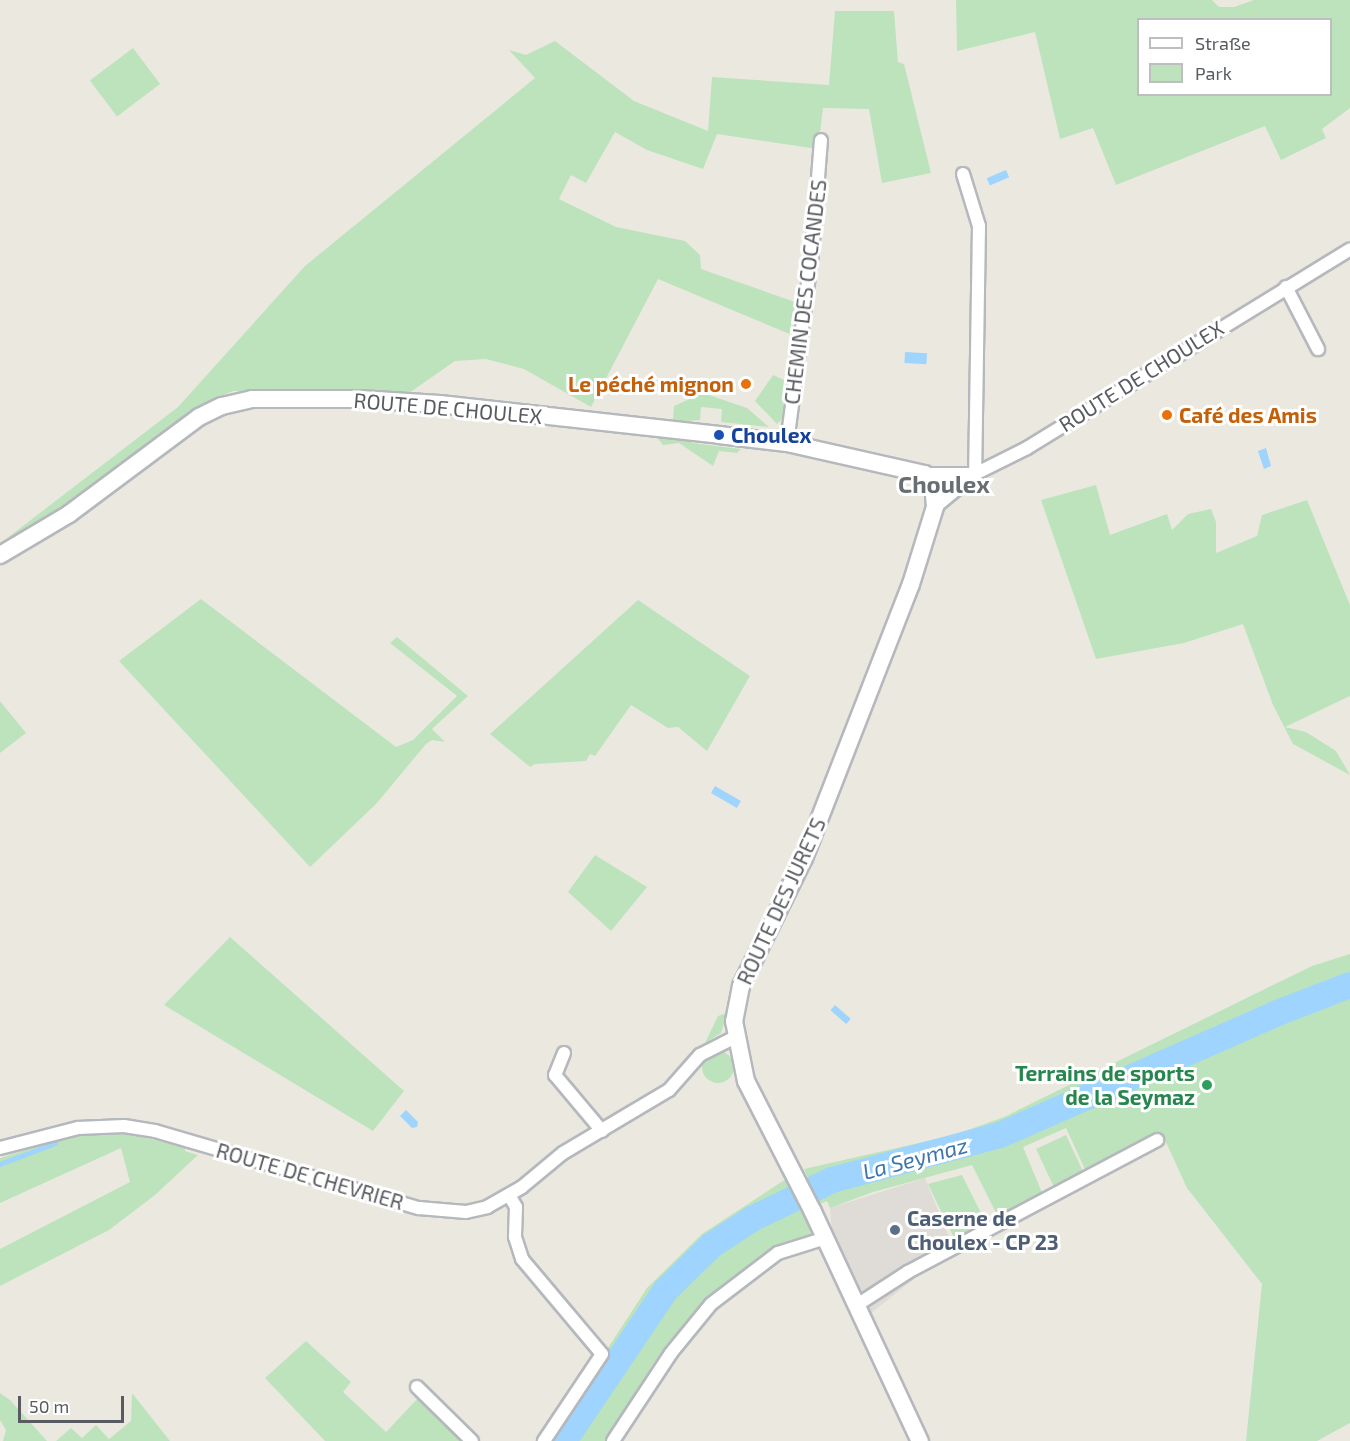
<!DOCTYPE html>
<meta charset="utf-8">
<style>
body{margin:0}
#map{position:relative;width:1350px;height:1441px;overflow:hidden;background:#ebe9df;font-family:"Exo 2",sans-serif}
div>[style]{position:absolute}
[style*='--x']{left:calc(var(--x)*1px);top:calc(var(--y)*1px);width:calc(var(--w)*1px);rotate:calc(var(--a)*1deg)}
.industrial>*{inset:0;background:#dfdcd7}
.green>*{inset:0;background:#bce3bc;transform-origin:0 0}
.round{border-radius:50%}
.water>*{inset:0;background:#9ed4fd;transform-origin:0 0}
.stream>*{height:4.5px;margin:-2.25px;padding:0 2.25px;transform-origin:2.25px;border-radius:2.25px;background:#9ed4fd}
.river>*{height:26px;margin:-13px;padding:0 13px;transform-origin:13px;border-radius:13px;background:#9ed4fd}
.roads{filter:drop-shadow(2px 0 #b5b8bc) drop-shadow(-2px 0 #b5b8bc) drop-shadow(0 2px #b5b8bc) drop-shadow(0 -2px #b5b8bc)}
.street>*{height:12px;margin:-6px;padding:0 6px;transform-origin:6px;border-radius:6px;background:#fff}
.secondary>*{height:16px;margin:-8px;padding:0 8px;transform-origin:8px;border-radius:8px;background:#fff}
.dots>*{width:16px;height:16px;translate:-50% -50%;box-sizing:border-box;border:3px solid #fff;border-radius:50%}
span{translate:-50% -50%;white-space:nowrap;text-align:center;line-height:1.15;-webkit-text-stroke:6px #fff;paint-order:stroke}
.street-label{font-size:21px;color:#585c60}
.food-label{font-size:21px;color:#c56008;font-weight:700}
.right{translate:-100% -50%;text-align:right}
.left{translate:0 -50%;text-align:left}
.transit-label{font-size:21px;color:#164399;font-weight:700}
.leisure-label{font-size:21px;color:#27864d;font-weight:700}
.service-label{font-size:21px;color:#4e5e75;font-weight:700}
.water-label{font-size:22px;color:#3d75ae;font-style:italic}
.quarter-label{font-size:24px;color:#696e72;font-weight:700}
.legend{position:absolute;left:1137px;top:18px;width:195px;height:78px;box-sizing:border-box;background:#fff;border:2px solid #bcbebf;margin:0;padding:8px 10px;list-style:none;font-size:18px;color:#585c60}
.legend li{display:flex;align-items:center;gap:12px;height:30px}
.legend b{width:30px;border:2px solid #bcbebf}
.scale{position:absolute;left:18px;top:1396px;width:106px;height:27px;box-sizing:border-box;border:3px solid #585c60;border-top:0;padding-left:8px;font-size:18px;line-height:21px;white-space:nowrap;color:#585c60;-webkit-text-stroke:4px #fff;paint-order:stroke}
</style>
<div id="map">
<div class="industrial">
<i style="clip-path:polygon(925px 1178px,956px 1254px,924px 1271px,870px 1314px,832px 1234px,830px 1208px)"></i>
</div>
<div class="green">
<i style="clip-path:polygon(evenodd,956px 0,1212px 0,1219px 7px,1234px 7px,1254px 0,1350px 0,1350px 108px,1322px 129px,1326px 138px,1281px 160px,1265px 126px,1116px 185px,1093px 128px,1060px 139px,1035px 32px,957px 51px,956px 0,1138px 20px,1330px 20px,1330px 94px,1138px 94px,1138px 20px)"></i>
<i style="clip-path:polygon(835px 11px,894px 11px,898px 62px,904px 64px,931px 173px,882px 183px,869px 109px,823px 108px,818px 149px,717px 134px,703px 169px,647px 150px,615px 132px,586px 183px,571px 175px,559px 199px,616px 227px,685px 241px,700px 255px,701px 269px,798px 303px,792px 335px,658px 279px,591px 407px,524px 369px,486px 359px,455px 361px,409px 393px,233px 391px,211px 400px,71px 502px,6px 539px,178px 407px,305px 266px,535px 78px,509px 50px,526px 55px,555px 41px,634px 101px,708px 131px,712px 77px,829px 85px)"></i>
<i style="left:133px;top:48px;width:45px;height:54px;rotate:53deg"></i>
<i style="clip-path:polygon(773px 375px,786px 381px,782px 419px,777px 424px,755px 401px)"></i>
<i style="clip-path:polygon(703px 393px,747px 408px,769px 427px,721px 422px,722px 409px,701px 407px,700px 420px,673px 422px,674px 406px)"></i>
<i style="clip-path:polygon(656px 436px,692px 440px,692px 443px,741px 449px,737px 453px,719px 451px,713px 466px,679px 443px,663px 445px)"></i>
<i style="clip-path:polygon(1096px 485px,1110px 535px,1167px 514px,1172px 530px,1188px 514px,1211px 509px,1216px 522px,1216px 553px,1257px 536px,1262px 515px,1307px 500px,1350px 605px,1350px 696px,1285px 727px,1306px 732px,1336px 751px,1350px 775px,1293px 744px,1273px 705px,1243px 624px,1184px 643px,1096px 659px,1041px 500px)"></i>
<i style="clip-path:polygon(201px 599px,396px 747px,413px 740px,457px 696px,390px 643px,397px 637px,468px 696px,432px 729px,445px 742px,432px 740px,426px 744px,376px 804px,310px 867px,119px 661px)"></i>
<i style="clip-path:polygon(638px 600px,750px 676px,707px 751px,678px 727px,668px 728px,631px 705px,595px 756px,590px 754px,586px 761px,535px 764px,530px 767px,490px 734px)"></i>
<i style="clip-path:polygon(0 701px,26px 733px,0 753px)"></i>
<i style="clip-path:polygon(595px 855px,647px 887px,611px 931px,568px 892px)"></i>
<i style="clip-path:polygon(230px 937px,404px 1091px,373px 1131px,164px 1005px)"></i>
<i style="clip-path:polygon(1350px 954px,1350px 1423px,1317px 1441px,1246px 1441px,1262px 1284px,1187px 1188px,1165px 1140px,1090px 1180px,1066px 1128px,1023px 1147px,1043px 1195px,999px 1219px,972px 1165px,873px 1192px,830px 1208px,827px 1201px,820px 1204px,804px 1169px,954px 1135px,1004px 1117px,1312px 966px)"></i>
<i style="clip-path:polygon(727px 1013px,721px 1033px,705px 1043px,718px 1016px)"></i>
<i class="round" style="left:702px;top:1051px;width:32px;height:32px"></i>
<i style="clip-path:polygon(95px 1134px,131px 1134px,185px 1148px,185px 1151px,198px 1155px,155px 1195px,109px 1230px,0 1286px,0 1249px,130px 1182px,121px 1148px,0 1203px,0 1158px,61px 1139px)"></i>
<i style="left:1066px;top:1135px;width:41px;height:33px;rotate:65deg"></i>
<i style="clip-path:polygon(962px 1175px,986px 1223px,955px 1240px,928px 1184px)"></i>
<i style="clip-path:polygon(786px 1179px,808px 1218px,826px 1238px,750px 1271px,679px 1343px,667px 1344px,649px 1370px,651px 1383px,613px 1441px,549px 1441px,601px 1366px,606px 1351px,647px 1288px,702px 1234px)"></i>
<i style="clip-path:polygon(306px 1341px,351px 1382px,343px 1392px,386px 1432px,420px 1396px,467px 1441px,325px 1441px,265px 1378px)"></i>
<i style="clip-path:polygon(0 1393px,10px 1400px,47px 1441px,3px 1441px,6px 1430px,0 1420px)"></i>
<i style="clip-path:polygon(132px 1393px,170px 1441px,56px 1441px,71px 1428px,82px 1438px,96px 1425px,109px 1439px,131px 1421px)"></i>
</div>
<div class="water">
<i style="left:1006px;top:170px;width:8px;height:21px;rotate:67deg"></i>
<i style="left:905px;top:352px;width:22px;height:11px;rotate:3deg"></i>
<i style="clip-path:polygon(1266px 448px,1271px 466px,1264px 469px,1258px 451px)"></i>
<i style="left:715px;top:786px;width:30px;height:8px;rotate:30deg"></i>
<i style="left:835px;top:1005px;width:21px;height:7px;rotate:41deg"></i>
<i style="clip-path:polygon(406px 1110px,418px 1122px,417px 1127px,412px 1128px,400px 1116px)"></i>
</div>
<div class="stream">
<i style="--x:0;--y:1164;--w:59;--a:-20.9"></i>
</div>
<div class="river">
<i style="--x:564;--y:1441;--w:181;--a:-56"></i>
<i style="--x:665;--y:1291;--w:66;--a:-44.4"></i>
<i style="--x:712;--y:1245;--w:48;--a:-33"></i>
<i style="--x:752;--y:1219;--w:89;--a:-26"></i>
<i style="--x:832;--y:1180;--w:174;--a:-15"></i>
<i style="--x:1000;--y:1135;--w:300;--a:-23.7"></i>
<i style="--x:1275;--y:1014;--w:80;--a:-21.1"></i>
</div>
<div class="roads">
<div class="street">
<i style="--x:963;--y:174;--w:54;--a:72.9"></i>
<i style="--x:979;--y:226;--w:248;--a:90.9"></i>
<i style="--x:1286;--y:287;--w:70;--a:62.7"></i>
<i style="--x:787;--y:443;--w:191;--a:-82.5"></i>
<i style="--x:812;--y:254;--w:114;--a:-85.5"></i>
<i style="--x:925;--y:474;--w:50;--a:0"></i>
<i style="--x:935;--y:507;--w:52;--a:-39.5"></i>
<i style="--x:975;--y:474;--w:58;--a:-26.6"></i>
<i style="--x:1027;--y:448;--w:379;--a:-31.6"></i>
<i style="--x:564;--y:1053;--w:24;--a:112"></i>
<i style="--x:555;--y:1075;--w:73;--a:50"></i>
<i style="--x:0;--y:1148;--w:81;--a:-14.4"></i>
<i style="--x:78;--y:1128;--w:46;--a:-2.5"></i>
<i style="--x:124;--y:1126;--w:31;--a:9"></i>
<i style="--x:155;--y:1131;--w:275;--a:16.3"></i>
<i style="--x:419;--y:1208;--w:47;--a:4.9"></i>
<i style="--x:466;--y:1212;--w:22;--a:-13"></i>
<i style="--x:487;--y:1207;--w:40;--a:-29.7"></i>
<i style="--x:522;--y:1187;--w:53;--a:-39.7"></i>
<i style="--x:563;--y:1153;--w:123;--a:-30.7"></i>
<i style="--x:669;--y:1090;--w:47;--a:-48.5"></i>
<i style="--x:700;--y:1055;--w:39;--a:-27"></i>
<i style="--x:509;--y:1195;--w:14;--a:60"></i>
<i style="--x:516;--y:1207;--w:30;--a:92"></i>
<i style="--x:515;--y:1237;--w:23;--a:72"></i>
<i style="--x:522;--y:1259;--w:124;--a:49.9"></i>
<i style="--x:602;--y:1354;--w:105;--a:123.7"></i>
<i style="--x:857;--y:1305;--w:61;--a:-32.9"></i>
<i style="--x:908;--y:1272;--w:282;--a:-27.9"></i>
<i style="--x:417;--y:1387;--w:77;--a:44.5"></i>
<i style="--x:613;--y:1441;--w:105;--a:-56.6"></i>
<i style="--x:671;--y:1353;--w:63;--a:-50.8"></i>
<i style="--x:711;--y:1304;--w:84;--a:-37.3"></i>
<i style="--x:778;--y:1253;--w:50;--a:-17.4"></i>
</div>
<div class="secondary">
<i style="--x:0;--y:555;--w:80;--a:-30.7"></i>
<i style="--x:69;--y:514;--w:162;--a:-36.7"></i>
<i style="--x:199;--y:417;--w:25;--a:-26"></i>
<i style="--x:222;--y:406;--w:31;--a:-13"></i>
<i style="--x:252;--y:399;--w:108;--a:0"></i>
<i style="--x:360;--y:399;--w:80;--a:3.6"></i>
<i style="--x:440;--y:404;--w:281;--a:6.3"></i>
<i style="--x:719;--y:435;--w:68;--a:6.7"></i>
<i style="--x:787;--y:443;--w:141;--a:12.7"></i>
<i style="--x:925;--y:474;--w:13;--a:51"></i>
<i style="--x:933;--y:484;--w:23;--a:85"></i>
<i style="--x:935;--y:507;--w:81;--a:107.3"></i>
<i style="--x:911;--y:584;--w:294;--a:111.3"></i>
<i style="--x:804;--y:858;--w:143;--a:116.2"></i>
<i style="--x:741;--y:986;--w:36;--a:101"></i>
<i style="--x:734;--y:1021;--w:61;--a:78.7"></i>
<i style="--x:746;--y:1081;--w:147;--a:62.9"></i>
<i style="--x:813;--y:1212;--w:253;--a:65"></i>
</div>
</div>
<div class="dots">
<i style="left:746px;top:384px;background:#e8710a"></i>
<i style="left:1167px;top:415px;background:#e8710a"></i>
<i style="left:719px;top:435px;background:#1a4fb4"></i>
<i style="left:1207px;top:1085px;background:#2e9e5b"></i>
<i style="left:895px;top:1230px;background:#5c6f8a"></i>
</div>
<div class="street-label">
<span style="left:805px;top:292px;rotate:-83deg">CHEMIN DES COCANDES</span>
<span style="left:1141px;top:376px;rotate:-32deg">ROUTE DE CHOULEX</span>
<span style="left:448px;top:408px;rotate:5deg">ROUTE DE CHOULEX</span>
<span style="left:781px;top:901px;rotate:-65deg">ROUTE DES JURETS</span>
<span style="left:310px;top:1176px;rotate:16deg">ROUTE DE CHEVRIER</span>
</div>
<div class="food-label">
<span class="right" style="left:734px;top:384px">Le péché mignon</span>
<span class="left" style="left:1179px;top:415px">Café des Amis</span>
</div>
<div class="transit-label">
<span class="left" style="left:731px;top:435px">Choulex</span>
</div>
<div class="leisure-label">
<span class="right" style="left:1195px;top:1085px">Terrains de sports<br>de la Seymaz</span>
</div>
<div class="service-label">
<span class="left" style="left:907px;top:1230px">Caserne de<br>Choulex - CP 23</span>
</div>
<div class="water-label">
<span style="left:915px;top:1158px;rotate:-15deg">La Seymaz</span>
</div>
<div class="quarter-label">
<span style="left:944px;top:484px">Choulex</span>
</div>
<ul class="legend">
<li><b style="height:8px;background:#fff"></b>Straße</li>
<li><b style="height:16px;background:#bce3bc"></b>Park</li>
</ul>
<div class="scale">50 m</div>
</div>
